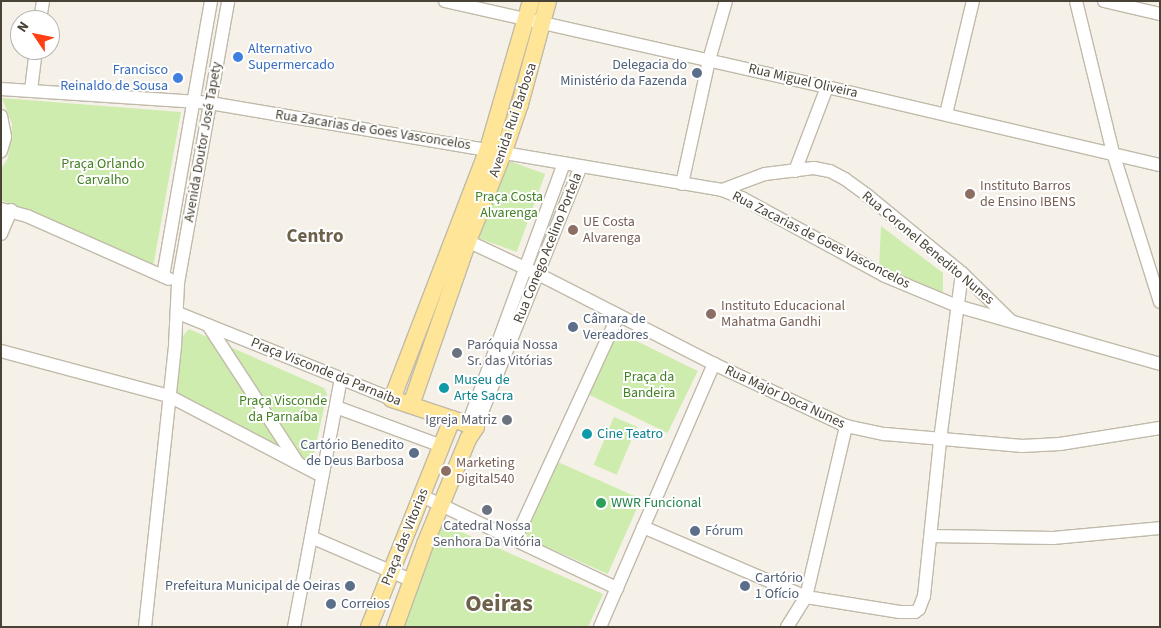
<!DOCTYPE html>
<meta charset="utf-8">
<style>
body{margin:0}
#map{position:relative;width:1161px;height:628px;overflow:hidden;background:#f5f1e8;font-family:"Source Sans 3",sans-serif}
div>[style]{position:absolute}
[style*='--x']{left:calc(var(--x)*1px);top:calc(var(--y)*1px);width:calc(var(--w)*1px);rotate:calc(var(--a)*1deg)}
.green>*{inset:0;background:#ceecae;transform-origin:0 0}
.roads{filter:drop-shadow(1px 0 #c1baaa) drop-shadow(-1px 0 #c1baaa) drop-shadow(0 1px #c1baaa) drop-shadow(0 -1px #c1baaa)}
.minor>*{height:12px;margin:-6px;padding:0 6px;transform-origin:6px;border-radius:6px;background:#fff}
.major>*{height:16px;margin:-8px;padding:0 8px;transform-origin:8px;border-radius:8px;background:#ffe597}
.dots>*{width:14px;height:14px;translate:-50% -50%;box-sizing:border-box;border:2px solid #fff;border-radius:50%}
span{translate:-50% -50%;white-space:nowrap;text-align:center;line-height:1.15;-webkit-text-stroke:4px #fff;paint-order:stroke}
.shop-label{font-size:14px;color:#366cbe}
.left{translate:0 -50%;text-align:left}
.right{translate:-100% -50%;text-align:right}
.service-label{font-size:14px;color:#4e5e75}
.street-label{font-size:14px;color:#494236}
.park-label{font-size:14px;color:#448024}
.education-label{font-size:14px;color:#785e54}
.worship-label{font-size:14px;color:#5b616d}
.culture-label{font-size:14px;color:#0d838f}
.leisure-label{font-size:14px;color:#27864d}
.district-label{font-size:19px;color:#6d614c;font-weight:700}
.town-label{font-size:24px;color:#6d614c;font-weight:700}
.frame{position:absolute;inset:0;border:2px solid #494236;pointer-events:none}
.north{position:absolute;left:10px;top:10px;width:50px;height:50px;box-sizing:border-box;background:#fff;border:1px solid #b6b3af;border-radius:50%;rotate:304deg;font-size:14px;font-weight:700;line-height:20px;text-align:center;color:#494236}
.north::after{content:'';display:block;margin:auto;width:18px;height:22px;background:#ff4015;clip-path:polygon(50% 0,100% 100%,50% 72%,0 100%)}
</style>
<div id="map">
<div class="green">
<i style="clip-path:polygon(2px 98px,181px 112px,153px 267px,1px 200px,1px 169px,8px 158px,12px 124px)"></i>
<i style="left:501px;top:158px;width:47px;height:83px;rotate:20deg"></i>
<i style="clip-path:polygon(881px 226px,943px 273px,943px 301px,879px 268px)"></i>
<i style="clip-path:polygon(189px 329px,324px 388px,327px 394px,312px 463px,238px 427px,168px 388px,175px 345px)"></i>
<i style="left:616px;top:331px;width:91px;height:69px;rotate:26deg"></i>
<i style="left:614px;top:417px;width:25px;height:52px;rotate:23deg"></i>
<i style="left:558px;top:462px;width:91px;height:82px;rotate:24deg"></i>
<i style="clip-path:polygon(436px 521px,603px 594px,588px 627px,400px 627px)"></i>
</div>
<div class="roads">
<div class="minor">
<i style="--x:445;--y:1;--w:392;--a:12.7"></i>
<i style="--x:827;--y:87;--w:342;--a:13.2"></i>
<i style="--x:1076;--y:1;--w:156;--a:76.3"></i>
<i style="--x:1113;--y:153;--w:156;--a:72.5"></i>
<i style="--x:1104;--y:1;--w:57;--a:13.1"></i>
<i style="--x:40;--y:20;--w:19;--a:-81"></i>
<i style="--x:1;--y:89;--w:209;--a:3.8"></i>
<i style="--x:210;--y:103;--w:519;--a:9.64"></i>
<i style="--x:722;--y:190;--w:22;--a:22"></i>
<i style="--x:742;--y:198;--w:163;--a:28.6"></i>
<i style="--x:885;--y:276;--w:78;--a:22.6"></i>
<i style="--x:957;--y:306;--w:211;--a:15.9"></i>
<i style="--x:31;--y:90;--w:40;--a:-82.9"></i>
<i style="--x:946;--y:114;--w:116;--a:-76.6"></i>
<i style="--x:1;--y:116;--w:21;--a:79"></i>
<i style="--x:5;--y:137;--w:15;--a:106"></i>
<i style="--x:795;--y:171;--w:90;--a:-69.1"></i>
<i style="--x:682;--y:184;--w:127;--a:-77.7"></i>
<i style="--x:709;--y:60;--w:61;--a:-73.9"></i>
<i style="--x:722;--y:190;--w:46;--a:-20.4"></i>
<i style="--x:765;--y:174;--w:49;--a:-7"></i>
<i style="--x:814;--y:168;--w:16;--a:11"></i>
<i style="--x:830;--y:171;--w:17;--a:28"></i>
<i style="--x:845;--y:179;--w:29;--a:36"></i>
<i style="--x:868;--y:196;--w:122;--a:39.3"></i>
<i style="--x:962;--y:273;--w:69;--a:44.4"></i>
<i style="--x:1;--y:209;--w:27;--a:15"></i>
<i style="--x:27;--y:216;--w:155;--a:23.9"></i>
<i style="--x:1;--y:234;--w:26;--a:-67"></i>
<i style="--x:461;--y:238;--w:85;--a:25.1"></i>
<i style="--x:538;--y:274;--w:198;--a:27.1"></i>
<i style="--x:714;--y:364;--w:146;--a:25.2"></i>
<i style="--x:846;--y:426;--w:40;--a:12"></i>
<i style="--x:885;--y:434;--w:138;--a:5"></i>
<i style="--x:1022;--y:446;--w:38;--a:-3"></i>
<i style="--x:1060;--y:444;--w:101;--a:-9.1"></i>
<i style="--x:163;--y:276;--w:279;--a:-80.1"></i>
<i style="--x:178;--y:313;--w:231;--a:21.9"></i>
<i style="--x:208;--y:325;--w:165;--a:56.9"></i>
<i style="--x:1;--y:351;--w:174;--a:15"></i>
<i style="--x:169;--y:396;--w:173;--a:27.6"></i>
<i style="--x:336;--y:407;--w:113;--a:20.2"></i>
<i style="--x:468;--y:424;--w:278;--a:-69.8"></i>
<i style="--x:476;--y:427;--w:281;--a:-68.1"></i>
<i style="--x:422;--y:496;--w:216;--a:25.3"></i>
<i style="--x:643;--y:527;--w:177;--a:23.2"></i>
<i style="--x:806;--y:597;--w:95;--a:9.1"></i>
<i style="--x:900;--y:612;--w:15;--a:0"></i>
<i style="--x:915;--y:612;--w:5;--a:-37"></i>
<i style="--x:919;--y:609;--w:14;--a:-69"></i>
<i style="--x:924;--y:596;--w:157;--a:-84.1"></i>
<i style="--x:940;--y:440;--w:168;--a:-82.5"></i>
<i style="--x:931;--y:536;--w:122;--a:0.9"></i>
<i style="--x:1053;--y:538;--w:107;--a:-5.3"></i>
<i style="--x:311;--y:537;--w:109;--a:23.3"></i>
<i style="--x:515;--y:540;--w:247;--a:-65.3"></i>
<i style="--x:145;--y:627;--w:284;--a:-83.9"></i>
<i style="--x:175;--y:345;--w:62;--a:-87.2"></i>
<i style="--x:178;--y:283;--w:286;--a:-79.9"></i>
<i style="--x:294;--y:627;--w:253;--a:-79.3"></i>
<i style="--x:600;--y:627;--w:287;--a:-66.6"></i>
<i style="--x:787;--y:627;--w:36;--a:-58"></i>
<i style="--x:806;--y:597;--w:176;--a:-76.8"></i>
</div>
<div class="major">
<i style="--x:411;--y:405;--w:174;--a:-70.8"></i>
<i style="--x:468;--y:241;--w:97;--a:-68.2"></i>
<i style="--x:504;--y:151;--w:50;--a:-71.2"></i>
<i style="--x:520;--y:104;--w:107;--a:-74.8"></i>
<i style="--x:369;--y:627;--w:224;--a:-68.2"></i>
<i style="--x:395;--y:627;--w:88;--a:-70.1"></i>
<i style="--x:425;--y:544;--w:113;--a:-67.7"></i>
<i style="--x:468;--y:439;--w:14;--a:-56"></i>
<i style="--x:476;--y:427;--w:89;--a:-161.6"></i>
<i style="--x:392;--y:399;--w:268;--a:-69"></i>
<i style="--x:488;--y:149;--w:154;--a:-73.8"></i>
</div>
</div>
<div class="dots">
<i style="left:238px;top:57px;background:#3f7fe0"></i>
<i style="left:697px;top:73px;background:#5c6f8a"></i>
<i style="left:178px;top:78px;background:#3f7fe0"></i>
<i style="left:970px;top:194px;background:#8d6e63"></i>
<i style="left:573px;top:230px;background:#8d6e63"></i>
<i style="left:711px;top:314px;background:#8d6e63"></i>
<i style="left:573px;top:327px;background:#5c6f8a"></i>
<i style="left:457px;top:353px;background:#6b7280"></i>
<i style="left:444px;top:388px;background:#0f9aa8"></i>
<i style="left:507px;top:420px;background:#6b7280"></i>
<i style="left:587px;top:434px;background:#0f9aa8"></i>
<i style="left:414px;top:453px;background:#5c6f8a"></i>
<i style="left:446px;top:471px;background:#8d6e63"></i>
<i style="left:601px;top:503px;background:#2e9e5b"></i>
<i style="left:487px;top:510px;background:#6b7280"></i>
<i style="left:695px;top:531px;background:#5c6f8a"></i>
<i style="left:350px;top:586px;background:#5c6f8a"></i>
<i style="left:745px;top:586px;background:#5c6f8a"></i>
<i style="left:331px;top:604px;background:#5c6f8a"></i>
</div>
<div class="shop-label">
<span class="left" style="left:248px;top:57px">Alternativo<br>Supermercado</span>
<span class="right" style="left:168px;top:78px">Francisco<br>Reinaldo de Sousa</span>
</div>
<div class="service-label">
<span class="right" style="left:687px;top:73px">Delegacia do<br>Ministério da Fazenda</span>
<span class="left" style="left:583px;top:327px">Câmara de<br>Vereadores</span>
<span class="right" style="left:404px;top:453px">Cartório Benedito<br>de Deus Barbosa</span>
<span class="left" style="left:705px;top:531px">Fórum</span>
<span class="left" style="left:755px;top:586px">Cartório<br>1 Ofício</span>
<span class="right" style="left:340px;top:586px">Prefeitura Municipal de Oeiras</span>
<span class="left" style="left:341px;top:604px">Correios</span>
</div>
<div class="street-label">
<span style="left:803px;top:81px;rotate:13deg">Rua Miguel Oliveira</span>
<span style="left:513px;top:120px;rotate:-71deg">Avenida Rui Barbosa</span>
<span style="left:373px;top:130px;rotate:9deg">Rua Zacarias de Goes Vasconcelos</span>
<span style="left:203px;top:142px;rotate:-80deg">Avenida Doutor José Tapety</span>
<span style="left:821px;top:240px;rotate:27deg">Rua Zacarias de Goes Vasconcelos</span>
<span style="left:548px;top:248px;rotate:-68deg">Rua Conego Acelino Portela</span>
<span style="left:928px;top:248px;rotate:40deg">Rua Coronel Benedito Nunes</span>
<span style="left:326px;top:372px;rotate:22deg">Praça Visconde da Parnaiba</span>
<span style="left:785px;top:397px;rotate:25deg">Rua Major Doca Nunes</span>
<span style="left:405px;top:537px;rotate:-68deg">Praça das Vitorias</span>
</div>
<div class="park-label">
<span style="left:103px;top:172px">Praça Orlando<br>Carvalho</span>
<span style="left:509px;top:205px">Praça Costa<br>Alvarenga</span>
<span style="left:649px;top:385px">Praça da<br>Bandeira</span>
<span style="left:283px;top:409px">Praça Visconde<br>da Parnaíba</span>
</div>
<div class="education-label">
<span class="left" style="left:980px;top:194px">Instituto Barros<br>de Ensino IBENS</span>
<span class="left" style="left:583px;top:230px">UE Costa<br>Alvarenga</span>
<span class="left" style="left:721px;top:314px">Instituto Educacional<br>Mahatma Gandhi</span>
<span class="left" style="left:456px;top:471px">Marketing<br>Digital540</span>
</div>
<div class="worship-label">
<span class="left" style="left:467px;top:353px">Paróquia Nossa<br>Sr. das Vitórias</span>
<span class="right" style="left:497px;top:420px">Igreja Matriz</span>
<span style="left:487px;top:534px">Catedral Nossa<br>Senhora Da Vitória</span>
</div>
<div class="culture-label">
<span class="left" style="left:454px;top:388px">Museu de<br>Arte Sacra</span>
<span class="left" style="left:597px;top:434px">Cine Teatro</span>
</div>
<div class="leisure-label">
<span class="left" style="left:611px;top:503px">WWR Funcional</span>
</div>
<div class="district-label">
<span style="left:315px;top:237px">Centro</span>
</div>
<div class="town-label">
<span style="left:499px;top:604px">Oeiras</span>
</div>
<div class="frame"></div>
<div class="north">N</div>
</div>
